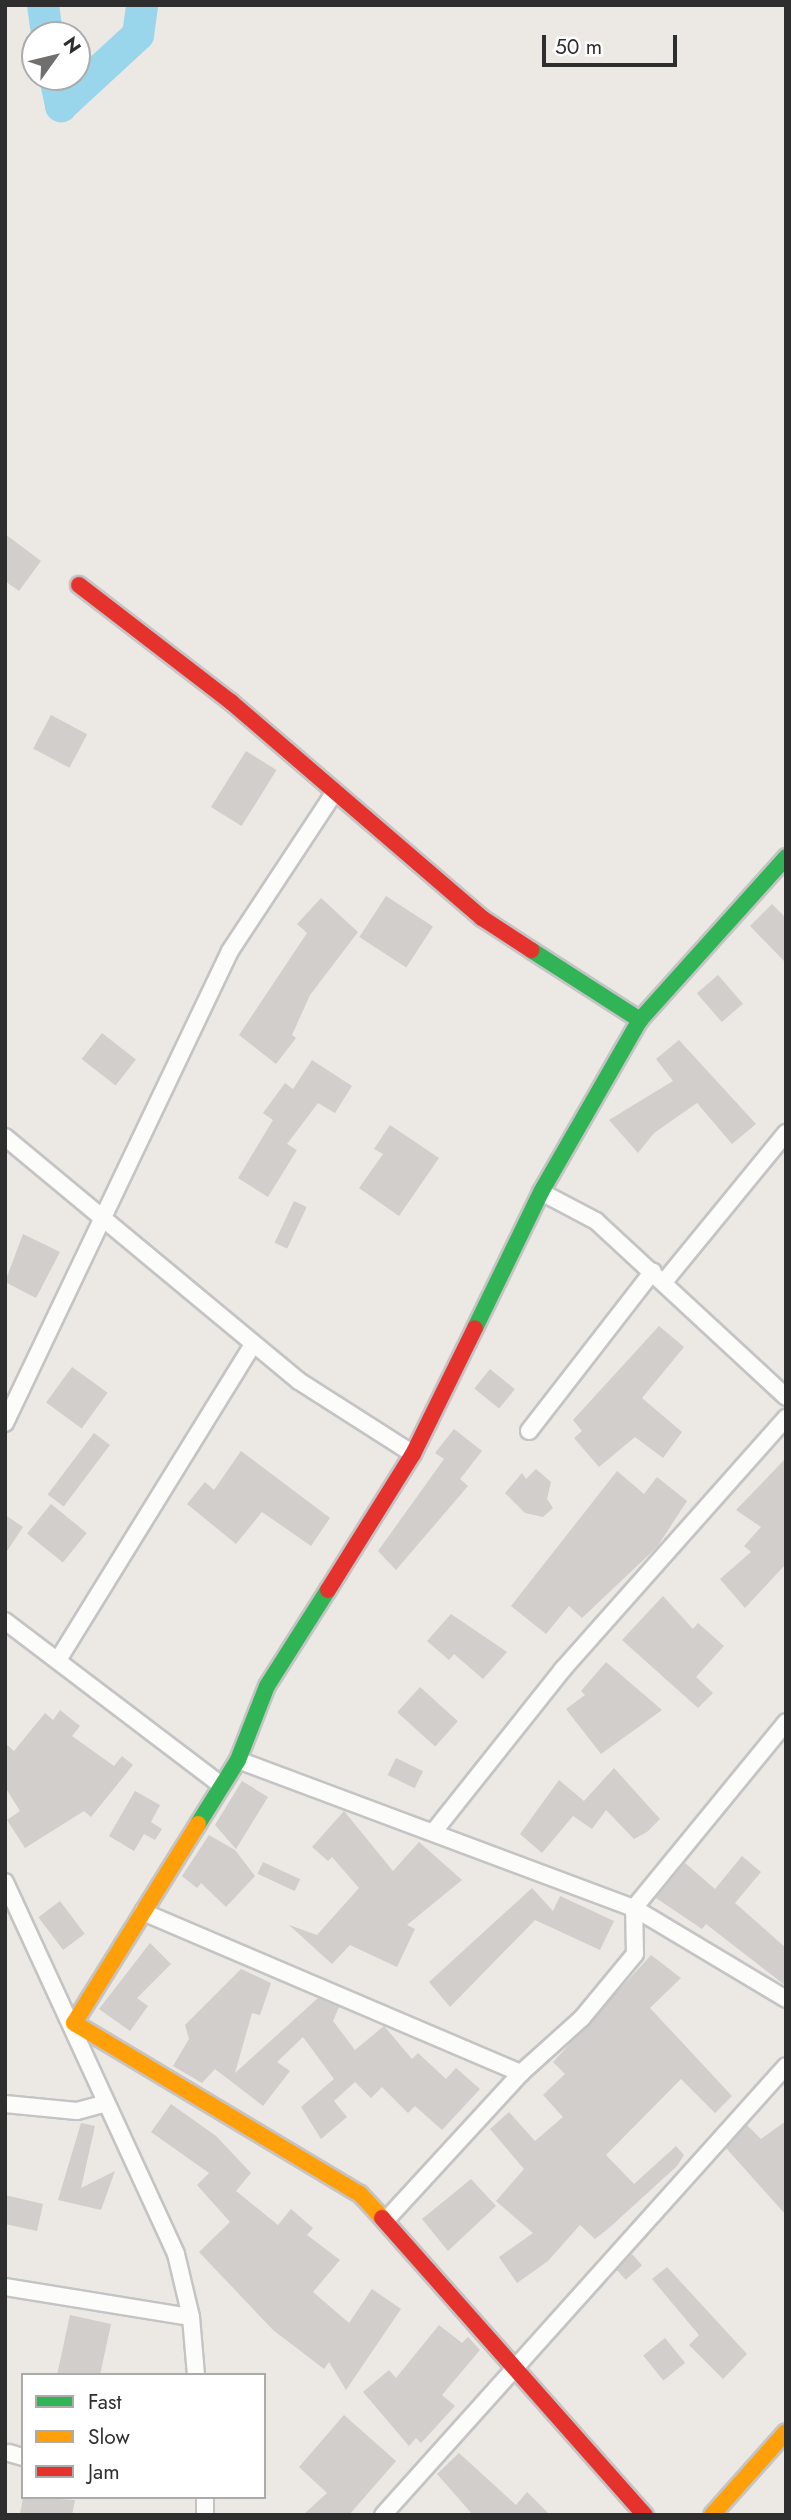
<!DOCTYPE html>
<style>
body{margin:0}
#map{position:relative;width:791px;height:2520px;overflow:hidden;background:#ece8e4;font-family:Jost,sans-serif}
div>[style]{position:absolute}
[style*='--x']{left:calc(var(--x)*1px);top:calc(var(--y)*1px);width:calc(var(--w)*1px);rotate:calc(var(--a)*1deg)}
.river>*{height:32px;margin:-16px;padding:0 16px;transform-origin:16px;border-radius:16px;background:#99d6ec}
.building>*{inset:0;background:#d1cecb;transform-origin:0 0}
.roads{filter:drop-shadow(2px 0 #c5c4c5) drop-shadow(-2px 0 #c5c4c5) drop-shadow(0 2px #c5c4c5) drop-shadow(0 -2px #c5c4c5)}
.street>*{height:16px;margin:-8px;padding:0 8px;transform-origin:8px;border-radius:8px;background:#fcfcfb}
.fast>*{height:16px;margin:-8px;padding:0 8px;transform-origin:8px;border-radius:8px;background:#30b455}
.slow>*{height:16px;margin:-8px;padding:0 8px;transform-origin:8px;border-radius:8px;background:#ff9f0a}
.jam>*{height:16px;margin:-8px;padding:0 8px;transform-origin:8px;border-radius:8px;background:#e5322d}
span{translate:-50% -50%;white-space:nowrap;text-align:center;line-height:1.15;-webkit-text-stroke:5px #fff;paint-order:stroke}
.frame{position:absolute;inset:0;border:7px solid #2e2e2e;pointer-events:none}
.legend{position:absolute;left:21px;top:2373px;width:245px;height:126px;box-sizing:border-box;background:#fff;border:2px solid #ababab;margin:0;padding:9px 12px;list-style:none;font-size:21px;color:#2e2e2e}
.legend li{display:flex;align-items:center;gap:14px;height:35px}
.legend b{width:35px;border:2px solid #ababab}
.north{position:absolute;left:21px;top:21px;width:70px;height:70px;box-sizing:border-box;background:#fff;border:2px solid #ababab;border-radius:50%;rotate:56deg;font-size:19px;font-weight:700;line-height:28px;text-align:center;color:#2e2e2e}
.north::after{content:'';display:block;margin:auto;width:24px;height:32px;background:#706f6e;clip-path:polygon(50% 0,100% 100%,50% 72%,0 100%)}
.scale{position:absolute;left:542px;top:35px;width:135px;height:32px;box-sizing:border-box;border:4px solid #2e2e2e;border-top:0;padding-left:9px;font-size:21px;line-height:24px;white-space:nowrap;color:#2e2e2e;-webkit-text-stroke:5px #fff;paint-order:stroke}
</style>
<div id="map">
<div class="river">
<i style="--x:43;--y:5;--w:30;--a:82"></i>
<i style="--x:55;--y:77;--w:30;--a:78"></i>
<i style="--x:61;--y:106;--w:105;--a:-42.7"></i>
<i style="--x:138;--y:35;--w:30;--a:-82"></i>
</div>
<div class="building">
<i style="clip-path:polygon(5px 534px,41px 561px,19px 591px,5px 581px)"></i>
<i style="left:51px;top:715px;width:41px;height:38px;rotate:28deg"></i>
<i style="left:246px;top:751px;width:36px;height:66px;rotate:32deg"></i>
<i style="left:386px;top:896px;width:56px;height:49px;rotate:33deg"></i>
<i style="clip-path:polygon(321px 898px,358px 932px,310px 995px,292px 1035px,296px 1038px,276px 1064px,239px 1035px,307px 933px,297px 924px)"></i>
<i style="clip-path:polygon(772px 904px,786px 918px,786px 963px,750px 926px)"></i>
<i style="left:718px;top:975px;width:38px;height:28px;rotate:49deg"></i>
<i style="left:102px;top:1033px;width:43px;height:33px;rotate:38deg"></i>
<i style="clip-path:polygon(679px 1040px,756px 1124px,732px 1144px,697px 1103px,654px 1133px,638px 1153px,609px 1120px,673px 1081px,656px 1059px)"></i>
<i style="clip-path:polygon(312px 1060px,352px 1086px,335px 1113px,318px 1103px,287px 1144px,297px 1150px,268px 1197px,238px 1178px,273px 1120px,263px 1113px,285px 1083px,293px 1089px)"></i>
<i style="clip-path:polygon(390px 1125px,439px 1158px,399px 1216px,359px 1188px,383px 1154px,374px 1149px)"></i>
<i style="left:294px;top:1201px;width:14px;height:46px;rotate:25deg"></i>
<i style="clip-path:polygon(23px 1234px,60px 1252px,36px 1298px,5px 1282px)"></i>
<i style="clip-path:polygon(659px 1326px,684px 1347px,642px 1398px,682px 1432px,663px 1458px,635px 1437px,599px 1467px,574px 1438px,582px 1431px,573px 1420px)"></i>
<i style="left:72px;top:1367px;width:44px;height:44px;rotate:36deg"></i>
<i style="left:490px;top:1369px;width:32px;height:25px;rotate:39deg"></i>
<i style="clip-path:polygon(454px 1429px,482px 1451px,460px 1479px,468px 1486px,396px 1570px,378px 1551px,444px 1459px,435px 1453px)"></i>
<i style="left:94px;top:1433px;width:20px;height:77px;rotate:37deg"></i>
<i style="clip-path:polygon(241px 1451px,330px 1518px,311px 1546px,262px 1512px,236px 1544px,187px 1504px,205px 1482px,214px 1490px)"></i>
<i style="clip-path:polygon(786px 1458px,786px 1564px,745px 1608px,720px 1579px,751px 1552px,744px 1546px,761px 1527px,736px 1510px)"></i>
<i style="clip-path:polygon(536px 1469px,551px 1482px,547px 1499px,553px 1508px,543px 1517px,525px 1513px,505px 1493px,522px 1473px,526px 1479px)"></i>
<i style="clip-path:polygon(617px 1471px,644px 1494px,657px 1477px,687px 1501px,657px 1547px,582px 1618px,569px 1606px,546px 1634px,511px 1606px)"></i>
<i style="left:51px;top:1504px;width:46px;height:38px;rotate:39deg"></i>
<i style="clip-path:polygon(5px 1515px,23px 1527px,5px 1554px)"></i>
<i style="clip-path:polygon(663px 1596px,693px 1629px,698px 1623px,724px 1646px,696px 1677px,713px 1693px,698px 1708px,622px 1640px)"></i>
<i style="clip-path:polygon(451px 1614px,507px 1652px,483px 1679px,454px 1654px,449px 1660px,427px 1641px)"></i>
<i style="clip-path:polygon(606px 1662px,662px 1710px,601px 1754px,566px 1709px,585px 1695px,581px 1691px)"></i>
<i style="left:420px;top:1687px;width:51px;height:34px;rotate:42deg"></i>
<i style="clip-path:polygon(60px 1710px,80px 1726px,72px 1736px,114px 1766px,122px 1756px,133px 1765px,91px 1817px,84px 1811px,25px 1848px,7px 1820px,20px 1811px,5px 1787px,5px 1743px,14px 1751px,45px 1713px,53px 1720px)"></i>
<i style="left:396px;top:1758px;width:30px;height:19px;rotate:26deg"></i>
<i style="clip-path:polygon(614px 1768px,660px 1819px,647px 1832px,634px 1839px,606px 1810px,592px 1829px,573px 1816px,542px 1853px,520px 1834px,559px 1780px,584px 1801px)"></i>
<i style="clip-path:polygon(242px 1781px,268px 1797px,236px 1849px,215px 1825px)"></i>
<i style="clip-path:polygon(135px 1791px,160px 1805px,151px 1822px,162px 1829px,155px 1840px,144px 1834px,134px 1851px,109px 1836px)"></i>
<i style="clip-path:polygon(344px 1811px,393px 1871px,419px 1842px,462px 1880px,407px 1925px,415px 1929px,397px 1967px,350px 1945px,332px 1964px,289px 1925px,317px 1935px,359px 1888px,332px 1857px,328px 1861px,312px 1847px)"></i>
<i style="clip-path:polygon(209px 1835px,235px 1850px,255px 1876px,226px 1907px,201px 1883px,197px 1888px,182px 1876px)"></i>
<i style="clip-path:polygon(742px 1856px,761px 1872px,735px 1903px,786px 1948px,786px 1986px,706px 1924px,702px 1929px,656px 1898px,685px 1863px,715px 1889px)"></i>
<i style="left:263px;top:1862px;width:41px;height:13px;rotate:25deg"></i>
<i style="clip-path:polygon(532px 1888px,553px 1911px,560px 1896px,614px 1921px,600px 1950px,535px 1920px,450px 2007px,429px 1982px)"></i>
<i style="left:60px;top:1901px;width:41px;height:27px;rotate:53deg"></i>
<i style="clip-path:polygon(150px 1943px,171px 1964px,137px 1998px,148px 2006px,130px 2031px,99px 2009px)"></i>
<i style="clip-path:polygon(651px 1955px,681px 1978px,650px 2008px,732px 2096px,715px 2113px,681px 2079px,606px 2155px,634px 2184px,676px 2146px,684px 2155px,677px 2166px,609px 2228px,595px 2239px,580px 2225px,548px 2261px,517px 2283px,499px 2257px,533px 2233px,496px 2201px,524px 2169px,490px 2129px,509px 2112px,535px 2141px,563px 2117px,543px 2095px,565px 2074px,553px 2062px)"></i>
<i style="clip-path:polygon(241px 1969px,271px 1983px,260px 2015px,252px 2013px,235px 2073px,318px 1998px,339px 2007px,333px 2021px,355px 2050px,384px 2026px,412px 2059px,418px 2053px,446px 2079px,456px 2068px,480px 2089px,442px 2130px,415px 2106px,408px 2113px,382px 2087px,371px 2098px,355px 2082px,334px 2101px,347px 2117px,321px 2139px,301px 2107px,334px 2079px,303px 2037px,277px 2062px,290px 2071px,263px 2106px,215px 2069px,202px 2083px,173px 2066px,189px 2039px,185px 2025px)"></i>
<i style="clip-path:polygon(171px 2104px,216px 2136px,251px 2173px,236px 2191px,278px 2225px,291px 2209px,313px 2228px,307px 2235px,340px 2260px,313px 2292px,349px 2323px,372px 2289px,401px 2309px,346px 2390px,329px 2362px,324px 2369px,273px 2330px,199px 2252px,230px 2222px,197px 2185px,209px 2173px,151px 2132px)"></i>
<i style="clip-path:polygon(786px 2121px,786px 2215px,726px 2148px,747px 2125px,761px 2139px)"></i>
<i style="clip-path:polygon(81px 2123px,95px 2126px,81px 2188px,115px 2171px,101px 2210px,58px 2200px)"></i>
<i style="clip-path:polygon(471px 2179px,496px 2206px,448px 2251px,422px 2219px)"></i>
<i style="clip-path:polygon(5px 2195px,43px 2204px,37px 2231px,5px 2224px)"></i>
<i style="left:632px;top:2254px;width:15px;height:22px;rotate:48deg"></i>
<i style="clip-path:polygon(667px 2267px,747px 2354px,723px 2379px,689px 2345px,699px 2335px,652px 2279px)"></i>
<i style="clip-path:polygon(70px 2315px,111px 2324px,100px 2375px,57px 2375px)"></i>
<i style="clip-path:polygon(439px 2325px,462px 2343px,468px 2337px,480px 2350px,442px 2395px,455px 2406px,421px 2443px,416px 2438px,409px 2446px,363px 2392px,389px 2370px,396px 2378px)"></i>
<i style="left:665px;top:2338px;width:32px;height:28px;rotate:51deg"></i>
<i style="clip-path:polygon(344px 2415px,396px 2461px,349px 2515px,303px 2515px,327px 2493px,299px 2467px)"></i>
<i style="clip-path:polygon(459px 2453px,516px 2505px,527px 2492px,550px 2515px,473px 2515px,437px 2474px)"></i>
<i style="clip-path:polygon(23px 2497px,75px 2500px,72px 2515px,20px 2515px)"></i>
</div>
<div class="roads">
<div class="street">
<i style="--x:5;--y:1137;--w:382;--a:39.7"></i>
<i style="--x:299;--y:1381;--w:135;--a:32.6"></i>
<i style="--x:541;--y:1192;--w:62;--a:27.8"></i>
<i style="--x:596;--y:1221;--w:259;--a:42.8"></i>
<i style="--x:664;--y:1282;--w:193;--a:-50.7"></i>
<i style="--x:5;--y:1423;--w:523;--a:-64.51"></i>
<i style="--x:230;--y:951;--w:187;--a:-56.6"></i>
<i style="--x:529;--y:1431;--w:202;--a:-52.2"></i>
<i style="--x:5;--y:1621;--w:271;--a:37.2"></i>
<i style="--x:58;--y:1660;--w:371;--a:-58.3"></i>
<i style="--x:238;--y:1760;--w:423;--a:20.5"></i>
<i style="--x:634;--y:1908;--w:177;--a:30.9"></i>
<i style="--x:435;--y:1830;--w:206;--a:-51.5"></i>
<i style="--x:563;--y:1669;--w:336;--a:-48.4"></i>
<i style="--x:5;--y:1882;--w:409;--a:65.3"></i>
<i style="--x:176;--y:2254;--w:65;--a:76.6"></i>
<i style="--x:191;--y:2317;--w:58;--a:85.1"></i>
<i style="--x:143;--y:1912;--w:411;--a:23.1"></i>
<i style="--x:5;--y:2104;--w:72;--a:5.6"></i>
<i style="--x:77;--y:2111;--w:30;--a:-15"></i>
<i style="--x:386;--y:2220;--w:200;--a:-47.4"></i>
<i style="--x:521;--y:2073;--w:82;--a:-42"></i>
<i style="--x:582;--y:2018;--w:83;--a:-50.4"></i>
<i style="--x:635;--y:1954;--w:46;--a:-91.2"></i>
<i style="--x:634;--y:1908;--w:240;--a:-50.7"></i>
<i style="--x:5;--y:2287;--w:188;--a:9.2"></i>
<i style="--x:9;--y:2453;--w:15;--a:16"></i>
<i style="--x:205;--y:2497;--w:18;--a:90"></i>
<i style="--x:383;--y:2515;--w:603;--a:-48.09"></i>
</div>
<div class="fast">
<i style="--x:531;--y:950;--w:130;--a:32.7"></i>
<i style="--x:475;--y:1328;--w:151;--a:-64.1"></i>
<i style="--x:541;--y:1192;--w:198;--a:-60.1"></i>
<i style="--x:640;--y:1020;--w:219;--a:-48.1"></i>
<i style="--x:198;--y:1824;--w:75;--a:-58"></i>
<i style="--x:238;--y:1760;--w:79;--a:-68.6"></i>
<i style="--x:267;--y:1686;--w:114;--a:-57.6"></i>
</div>
<div class="slow">
<i style="--x:198;--y:1824;--w:234;--a:121.9"></i>
<i style="--x:74;--y:2023;--w:333;--a:30.9"></i>
<i style="--x:360;--y:2194;--w:33;--a:47"></i>
<i style="--x:712;--y:2515;--w:111;--a:-48.3"></i>
</div>
<div class="jam">
<i style="--x:79;--y:585;--w:192;--a:37.6"></i>
<i style="--x:231;--y:702;--w:331;--a:40.7"></i>
<i style="--x:482;--y:918;--w:59;--a:33.1"></i>
<i style="--x:328;--y:1590;--w:160;--a:-58"></i>
<i style="--x:413;--y:1454;--w:140;--a:-63.8"></i>
<i style="--x:382;--y:2218;--w:397;--a:48.5"></i>
</div>
</div>
<div class="frame"></div>
<ul class="legend">
<li><b style="height:9px;background:#30b455"></b>Fast</li>
<li><b style="height:9px;background:#ff9f0a"></b>Slow</li>
<li><b style="height:9px;background:#e5322d"></b>Jam</li>
</ul>
<div class="north">N</div>
<div class="scale">50 m</div>
</div>
